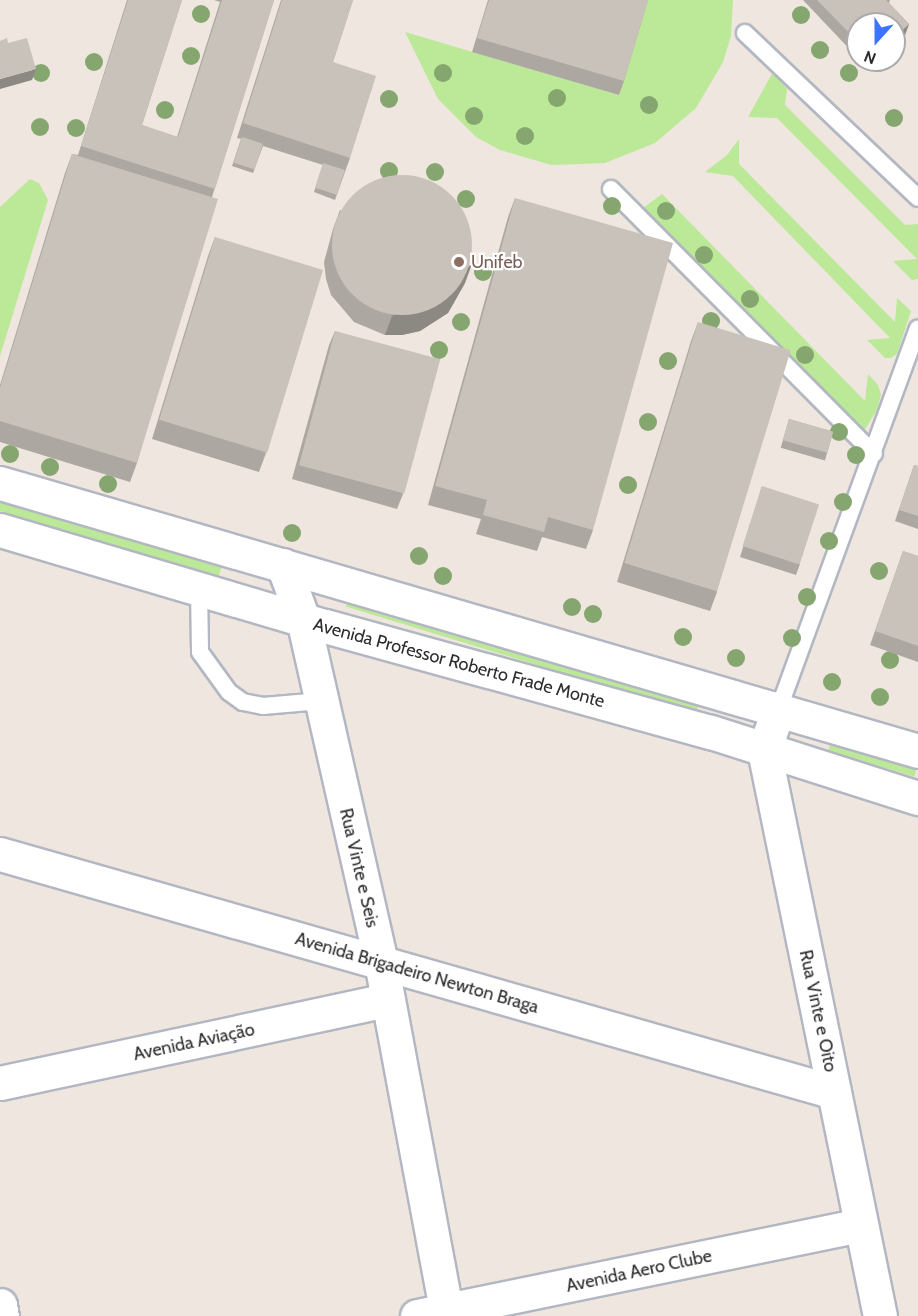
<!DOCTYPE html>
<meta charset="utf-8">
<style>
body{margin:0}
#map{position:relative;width:918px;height:1316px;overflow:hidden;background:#efe6df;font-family:Cabin,sans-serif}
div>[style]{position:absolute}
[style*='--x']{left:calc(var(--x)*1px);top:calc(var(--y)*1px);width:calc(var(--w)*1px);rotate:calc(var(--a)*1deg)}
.green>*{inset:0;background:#bbe997;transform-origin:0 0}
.roads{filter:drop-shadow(2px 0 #b2b7c1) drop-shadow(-2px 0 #b2b7c1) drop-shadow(0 2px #b2b7c1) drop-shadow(0 -2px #b2b7c1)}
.lane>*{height:16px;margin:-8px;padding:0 8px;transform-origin:8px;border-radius:8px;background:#fff}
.street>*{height:33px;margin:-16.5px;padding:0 16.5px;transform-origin:16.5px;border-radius:16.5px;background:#fff}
.secondary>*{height:33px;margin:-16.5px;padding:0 16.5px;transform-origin:16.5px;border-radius:16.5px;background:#fff}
.trees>*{width:18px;height:18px;margin:-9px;border-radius:50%;background:#86a670}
.wall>*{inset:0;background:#aca7a0;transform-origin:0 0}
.shaded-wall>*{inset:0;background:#8c8882}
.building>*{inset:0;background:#c8c2ba;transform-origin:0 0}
.round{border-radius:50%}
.dots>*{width:16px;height:16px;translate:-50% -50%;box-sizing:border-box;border:3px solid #fff;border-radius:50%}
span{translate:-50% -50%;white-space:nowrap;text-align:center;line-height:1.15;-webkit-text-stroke:4.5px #fff;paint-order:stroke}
.education-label{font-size:18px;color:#785e54}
.left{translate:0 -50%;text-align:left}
.street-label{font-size:18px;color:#2d2d2d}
.north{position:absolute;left:846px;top:12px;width:60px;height:60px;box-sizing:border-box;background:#fff;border:2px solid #ababab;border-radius:50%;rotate:201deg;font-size:16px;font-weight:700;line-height:24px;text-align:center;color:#2d2d2d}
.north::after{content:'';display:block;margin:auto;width:21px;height:27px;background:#3c73ff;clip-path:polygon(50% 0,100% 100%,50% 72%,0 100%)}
</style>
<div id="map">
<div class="green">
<i style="clip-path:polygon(647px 0,733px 0,731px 36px,723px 62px,696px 108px,655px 143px,605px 163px,551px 165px,500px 150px,476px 137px,438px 99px,405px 32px,619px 95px)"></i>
<i style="clip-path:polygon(773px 72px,787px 89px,785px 105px,905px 225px,918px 224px,918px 279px,912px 280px,893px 261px,917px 259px,777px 118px,748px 117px)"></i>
<i style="clip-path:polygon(739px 139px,739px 164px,895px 322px,897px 298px,911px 311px,897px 354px,891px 358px,885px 358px,867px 340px,890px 338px,733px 176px,705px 172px,727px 155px)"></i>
<i style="clip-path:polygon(30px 179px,39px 183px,48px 200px,0 356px,0 207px)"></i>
<i style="clip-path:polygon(662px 194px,865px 401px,868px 374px,878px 385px,881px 395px,877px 410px,862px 434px,643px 208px)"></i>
<i style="left:0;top:498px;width:232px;height:13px;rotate:17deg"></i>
<i style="left:349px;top:596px;width:366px;height:11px;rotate:17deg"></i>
<i style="left:832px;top:738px;width:90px;height:13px;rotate:17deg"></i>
</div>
<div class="roads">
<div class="lane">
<i style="--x:745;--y:33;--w:239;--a:43.6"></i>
<i style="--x:611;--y:189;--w:373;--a:45.2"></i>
<i style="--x:199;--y:588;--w:64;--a:89.1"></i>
<i style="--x:200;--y:652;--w:49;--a:54.1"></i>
<i style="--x:229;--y:692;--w:17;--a:36"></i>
<i style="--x:243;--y:702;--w:20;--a:11"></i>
<i style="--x:263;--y:706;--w:58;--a:-4.9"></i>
<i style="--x:779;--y:708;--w:404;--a:-69.9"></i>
</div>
<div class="street">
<i style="--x:283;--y:565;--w:58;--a:69.7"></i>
<i style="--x:303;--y:619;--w:352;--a:77.2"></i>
<i style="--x:381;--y:962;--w:360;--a:79.4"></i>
<i style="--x:779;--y:708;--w:45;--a:109.7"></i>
<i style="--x:764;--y:750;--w:578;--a:78.42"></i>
<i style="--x:0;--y:854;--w:867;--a:15.93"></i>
<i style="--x:0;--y:1083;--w:396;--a:-12.1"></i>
<i style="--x:0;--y:1305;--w:11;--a:80"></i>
<i style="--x:417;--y:1316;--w:453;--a:-11.6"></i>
</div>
<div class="secondary">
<i style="--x:0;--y:483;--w:956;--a:16.27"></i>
<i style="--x:0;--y:530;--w:339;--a:16.5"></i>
<i style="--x:325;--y:626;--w:400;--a:15.4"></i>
<i style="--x:711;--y:732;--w:217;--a:17.7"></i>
</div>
</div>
<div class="trees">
<i style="left:201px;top:14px"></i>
<i style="left:801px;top:15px"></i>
<i style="left:820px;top:50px"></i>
<i style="left:191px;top:56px"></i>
<i style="left:94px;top:62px"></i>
<i style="left:41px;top:73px"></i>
<i style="left:443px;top:73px"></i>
<i style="left:849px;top:73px"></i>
<i style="left:557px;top:98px"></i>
<i style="left:389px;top:99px"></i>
<i style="left:649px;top:105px"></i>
<i style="left:165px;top:110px"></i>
<i style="left:474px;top:116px"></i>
<i style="left:894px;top:118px"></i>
<i style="left:40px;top:127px"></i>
<i style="left:76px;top:128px"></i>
<i style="left:525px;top:136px"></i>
<i style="left:389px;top:171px"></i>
<i style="left:435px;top:172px"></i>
<i style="left:466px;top:199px"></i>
<i style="left:612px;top:206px"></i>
<i style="left:666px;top:211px"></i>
<i style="left:704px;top:255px"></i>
<i style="left:483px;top:272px"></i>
<i style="left:750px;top:299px"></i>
<i style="left:711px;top:321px"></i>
<i style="left:461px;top:322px"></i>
<i style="left:439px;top:350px"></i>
<i style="left:805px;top:355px"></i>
<i style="left:668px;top:361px"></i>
<i style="left:648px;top:422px"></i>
<i style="left:839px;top:432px"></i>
<i style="left:10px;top:454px"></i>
<i style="left:856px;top:455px"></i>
<i style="left:50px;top:467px"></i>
<i style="left:108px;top:484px"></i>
<i style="left:628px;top:485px"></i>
<i style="left:843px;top:502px"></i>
<i style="left:292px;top:533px"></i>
<i style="left:829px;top:541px"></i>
<i style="left:419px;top:556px"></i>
<i style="left:879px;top:571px"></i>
<i style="left:443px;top:576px"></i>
<i style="left:807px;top:597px"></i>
<i style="left:572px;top:607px"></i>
<i style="left:593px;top:614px"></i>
<i style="left:683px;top:637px"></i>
<i style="left:792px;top:638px"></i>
<i style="left:736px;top:658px"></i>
<i style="left:890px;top:660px"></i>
<i style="left:832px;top:682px"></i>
<i style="left:880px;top:697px"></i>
</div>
<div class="wall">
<i style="clip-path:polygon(127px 0,182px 0,142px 125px,177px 137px,220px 2px,214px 0,274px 0,212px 197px,137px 463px,130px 482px,0 442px,0 385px,65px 173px,72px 154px,78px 155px)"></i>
<i style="clip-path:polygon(281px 0,353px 0,333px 62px,350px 158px,335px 200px,314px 192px,323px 165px,263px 146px,253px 173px,232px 166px,241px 139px,237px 138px)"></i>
<i style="clip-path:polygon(488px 0,648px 0,624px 81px,619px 95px,472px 52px)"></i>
<i style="clip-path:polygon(803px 0,890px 0,889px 3px,909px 24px,905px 35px,858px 24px,858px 58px)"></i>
<i style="clip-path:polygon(860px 60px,879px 60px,869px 69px)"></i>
<i style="clip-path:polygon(515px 198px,593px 530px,586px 549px,542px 537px,537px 551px,476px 534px,481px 519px,428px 505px,508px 217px)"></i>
<i style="clip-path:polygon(340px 210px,465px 283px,448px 313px,420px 331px,402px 335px,385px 335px,354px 322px,331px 295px,326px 279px,324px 262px,333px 229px)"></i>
<i style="clip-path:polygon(215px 237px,266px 453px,259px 472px,152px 439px,208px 256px)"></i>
<i style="clip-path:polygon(698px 322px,717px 592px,710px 611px,617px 582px,691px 341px)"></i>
<i style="clip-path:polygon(335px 331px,403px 494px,397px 509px,292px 479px,329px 345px)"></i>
<i style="left:789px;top:419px;width:46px;height:30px;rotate:16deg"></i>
<i style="clip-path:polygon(914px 465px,918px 466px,918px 529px,895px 521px)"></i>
<i style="clip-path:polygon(762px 486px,800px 564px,796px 575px,740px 557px)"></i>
<i style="clip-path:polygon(903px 551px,918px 556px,918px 662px,870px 645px)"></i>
</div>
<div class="shaded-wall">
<i style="clip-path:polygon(909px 24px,905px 35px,894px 45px,894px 38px)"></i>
<i style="clip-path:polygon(872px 60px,879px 60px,869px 69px)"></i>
<i style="clip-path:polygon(36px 69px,32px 80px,0 89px,0 79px)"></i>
<i style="clip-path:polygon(472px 264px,465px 283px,448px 313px,420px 331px,402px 335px,385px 335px,392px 316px)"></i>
</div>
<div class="building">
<i style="clip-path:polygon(128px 0,182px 0,142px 125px,178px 137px,222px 0,274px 0,215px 189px,81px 146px)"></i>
<i style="clip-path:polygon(282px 0,353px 0,333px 62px,376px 76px,350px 158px,243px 123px)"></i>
<i style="clip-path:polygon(489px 0,648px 0,624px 81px,477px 38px)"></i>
<i style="clip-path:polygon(817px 0,886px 0,909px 24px,894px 38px,894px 24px,858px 24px,858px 42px)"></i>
<i style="clip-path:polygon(7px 38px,8px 43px,27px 38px,36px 69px,0 79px,0 41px)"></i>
<i style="left:242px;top:137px;width:22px;height:27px;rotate:18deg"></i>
<i style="clip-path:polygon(72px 154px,218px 199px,137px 463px,0 421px,0 388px)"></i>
<i style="left:323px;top:163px;width:23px;height:26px;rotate:18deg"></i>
<i class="round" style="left:332px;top:175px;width:140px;height:140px"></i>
<i style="clip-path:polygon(515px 198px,673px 243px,593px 530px,548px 517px,544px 532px,483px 515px,487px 500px,435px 486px)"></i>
<i style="left:215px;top:237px;width:113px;height:191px;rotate:17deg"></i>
<i style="left:698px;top:322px;width:97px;height:252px;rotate:17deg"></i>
<i style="left:335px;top:331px;width:109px;height:139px;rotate:15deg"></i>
<i style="left:789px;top:419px;width:46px;height:22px;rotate:16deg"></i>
<i style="clip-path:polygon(914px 465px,918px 466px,918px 516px,899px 510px)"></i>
<i style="left:762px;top:486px;width:60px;height:63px;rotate:18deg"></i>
<i style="clip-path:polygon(903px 551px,918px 556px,918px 646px,875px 631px)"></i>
</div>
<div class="dots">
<i style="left:459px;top:262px;background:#8d6e63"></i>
</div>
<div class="education-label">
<span class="left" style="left:471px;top:262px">Unifeb</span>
</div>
<div class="street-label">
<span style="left:459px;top:663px;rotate:15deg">Avenida Professor Roberto Frade Monte</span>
<span style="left:359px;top:868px;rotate:77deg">Rua Vinte e Seis</span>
<span style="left:417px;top:973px;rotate:16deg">Avenida Brigadeiro Newton Braga</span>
<span style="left:818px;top:1011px;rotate:78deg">Rua Vinte e Oito</span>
<span style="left:194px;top:1042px;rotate:-12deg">Avenida Aviação</span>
<span style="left:639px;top:1271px;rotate:-12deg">Avenida Aero Clube</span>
</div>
<div class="north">N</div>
</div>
